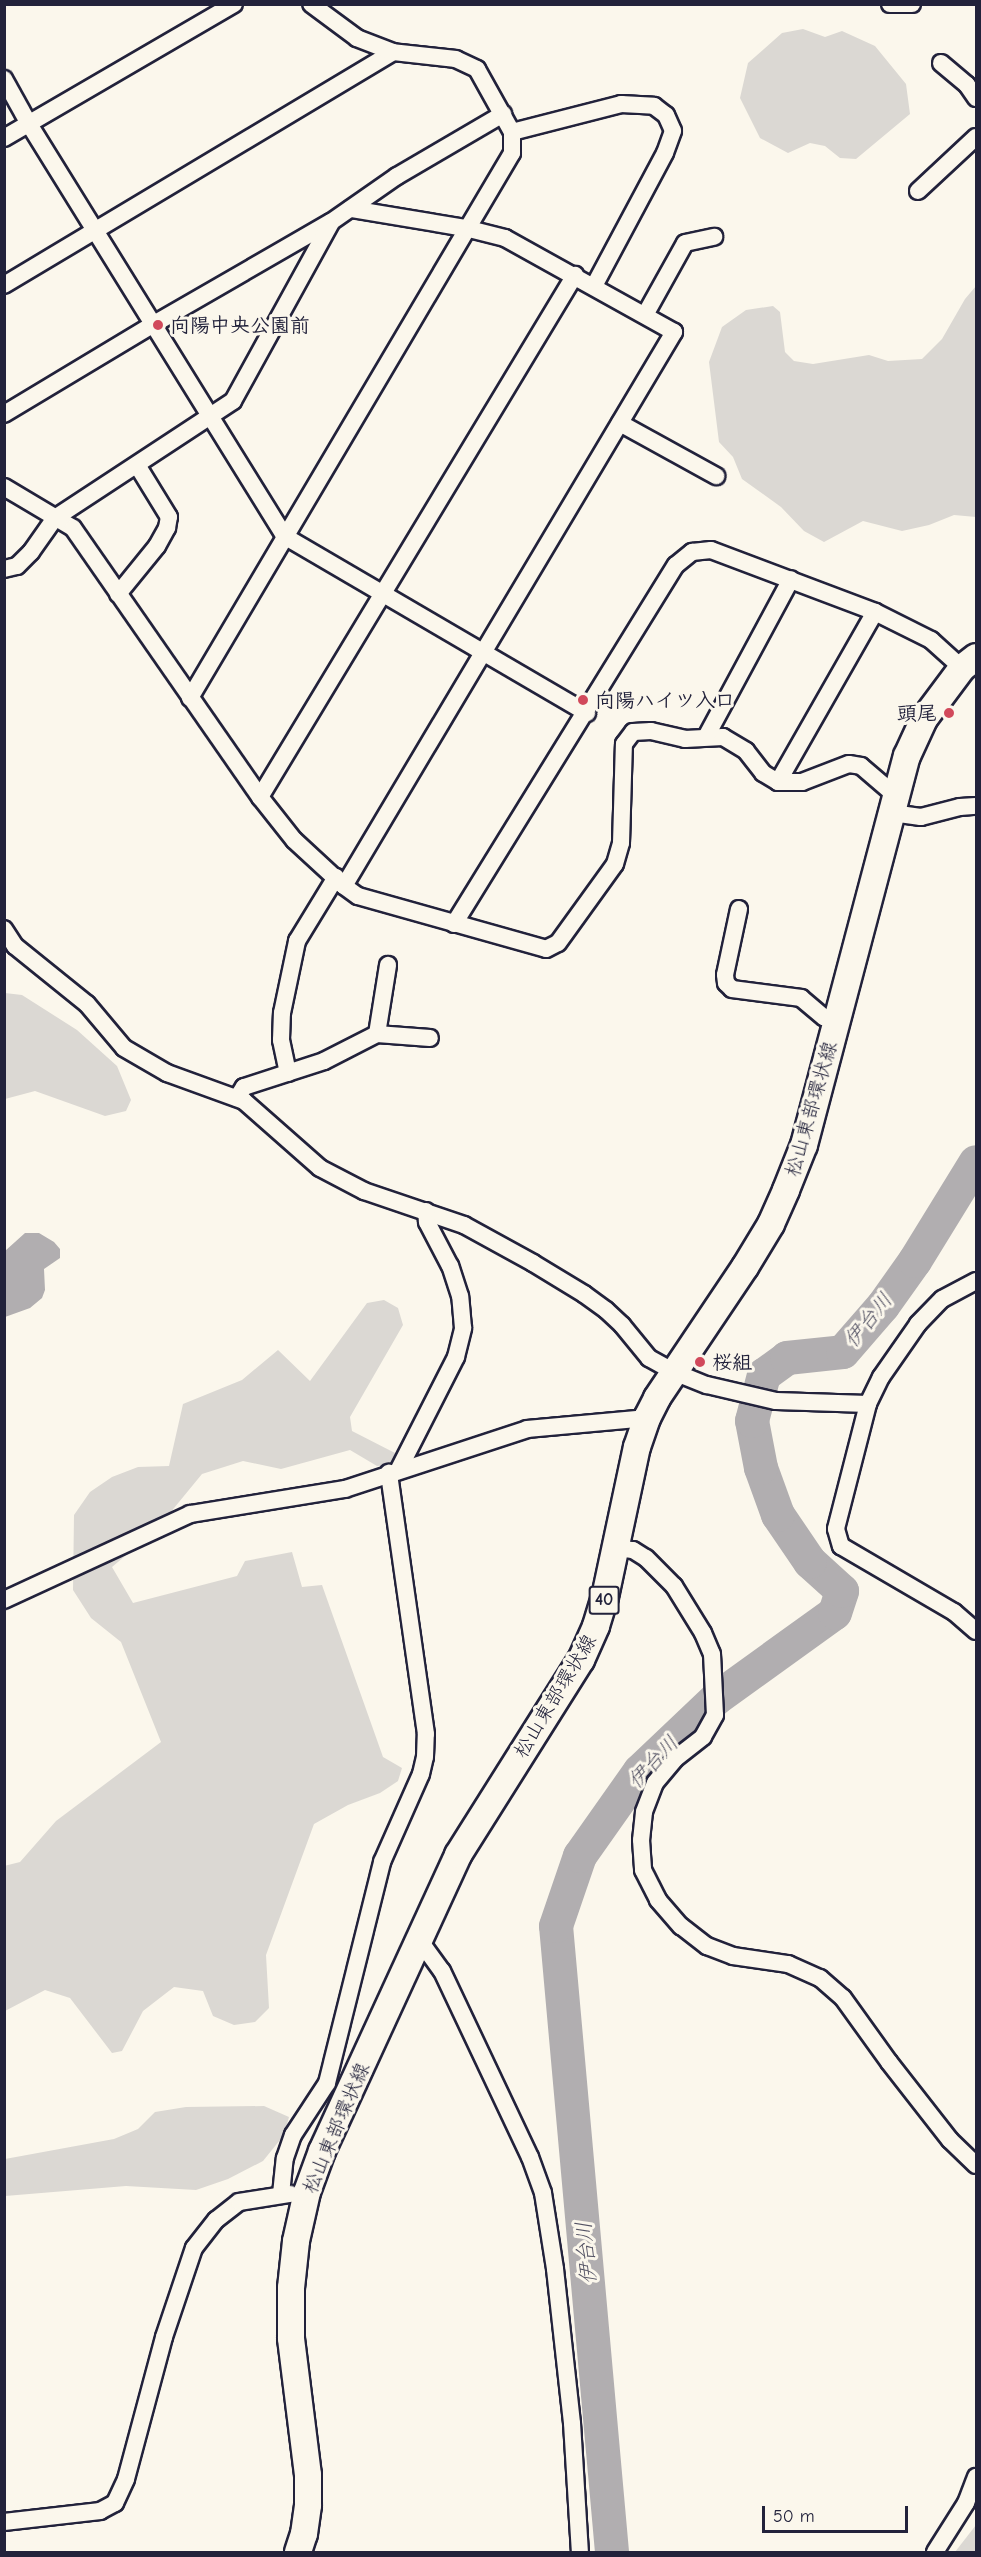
<!DOCTYPE html>
<meta charset="utf-8">
<style>
body{margin:0}
#map{position:relative;width:981px;height:2557px;overflow:hidden;background:#fbf7ec;font-family:"Comic Neue","Klee One",sans-serif}
div>[style]{position:absolute}
[style*='--x']{left:calc(var(--x)*1px);top:calc(var(--y)*1px);width:calc(var(--w)*1px);rotate:calc(var(--a)*1deg)}
.green>*{inset:0;background:#dbd8d3}
.water>*{inset:0;background:#b1aeb0}
.river>*{height:34px;margin:-17px;padding:0 17px;transform-origin:17px;border-radius:17px;background:#b1aeb0}
.roads{filter:drop-shadow(2px 0 #22223b) drop-shadow(-2px 0 #22223b) drop-shadow(0 2px #22223b) drop-shadow(0 -2px #22223b)}
.street>*{height:16px;margin:-8px;padding:0 8px;transform-origin:8px;border-radius:8px;background:#fbf7ec}
.primary>*{height:26px;margin:-13px;padding:0 13px;transform-origin:13px;border-radius:13px;background:#fbf7ec}
.dots>*{width:16px;height:16px;translate:-50% -50%;box-sizing:border-box;border:3px solid #fbf7ec;border-radius:50%}
span{translate:-50% -50%;white-space:nowrap;text-align:center;line-height:1.15;-webkit-text-stroke:6px #fbf7ec;paint-order:stroke}
.shield-label span{padding:2px 4px;background:#fbf7ec;border:2px solid;border-radius:4px;-webkit-text-stroke-width:0}
.shield-label{font-size:18px;color:#22223b;font-weight:700}
.poi-label{font-size:20px;color:#22223b;font-weight:700}
.left{translate:0 -50%;text-align:left}
.right{translate:-100% -50%;text-align:right}
.street-label{font-size:20px;color:#22223b}
.water-label{font-size:21px;color:#545364;font-style:italic}
.frame{position:absolute;inset:0;border:6px solid #22223b;pointer-events:none}
.scale{position:absolute;left:762px;top:2506px;width:146px;height:27px;box-sizing:border-box;border:3px solid #22223b;border-top:0;padding-left:8px;font-size:18px;line-height:21px;white-space:nowrap;color:#22223b;-webkit-text-stroke:4px #fbf7ec;paint-order:stroke}
</style>
<div id="map">
<div class="green">
<i style="clip-path:polygon(803px 29px,825px 37px,842px 31px,875px 46px,906px 84px,910px 114px,856px 159px,840px 158px,825px 146px,810px 143px,788px 153px,760px 138px,740px 98px,748px 63px,782px 33px)"></i>
<i style="clip-path:polygon(976px 286px,976px 517px,954px 515px,929px 525px,902px 531px,863px 521px,824px 542px,804px 531px,781px 507px,742px 479px,733px 457px,719px 442px,709px 362px,722px 327px,746px 310px,773px 306px,780px 312px,785px 352px,794px 361px,813px 364px,869px 355px,888px 361px,922px 359px,942px 339px,965px 299px)"></i>
<i style="clip-path:polygon(5px 993px,22px 995px,77px 1030px,117px 1066px,131px 1100px,126px 1111px,105px 1116px,35px 1091px,5px 1099px)"></i>
<i style="clip-path:polygon(384px 1300px,398px 1308px,403px 1325px,350px 1417px,352px 1431px,395px 1453px,393px 1465px,377px 1466px,350px 1450px,281px 1469px,243px 1461px,202px 1474px,156px 1530px,112px 1567px,133px 1603px,237px 1576px,245px 1561px,292px 1552px,302px 1587px,322px 1585px,383px 1757px,402px 1768px,398px 1781px,380px 1793px,348px 1805px,314px 1824px,266px 1955px,269px 2008px,255px 2022px,234px 2025px,213px 2016px,203px 1991px,174px 1987px,143px 2011px,122px 2051px,112px 2053px,70px 1998px,45px 1990px,5px 2011px,4px 1866px,20px 1862px,56px 1821px,161px 1742px,121px 1642px,91px 1618px,73px 1590px,74px 1515px,90px 1492px,112px 1477px,138px 1467px,169px 1466px,183px 1404px,242px 1380px,278px 1350px,310px 1381px,367px 1303px)"></i>
<i style="clip-path:polygon(264px 2106px,289px 2117px,284px 2135px,263px 2161px,228px 2179px,196px 2190px,126px 2186px,5px 2196px,5px 2159px,114px 2139px,138px 2129px,155px 2112px,186px 2107px)"></i>
<i style="clip-path:polygon(976px 2525px,976px 2552px,955px 2552px)"></i>
</div>
<div class="water">
<i style="clip-path:polygon(25px 1233px,39px 1233px,54px 1242px,60px 1249px,60px 1258px,44px 1269px,45px 1290px,42px 1298px,30px 1308px,5px 1317px,5px 1251px)"></i>
</div>
<div class="river">
<i style="--x:612;--y:2552;--w:628;--a:-95.11"></i>
<i style="--x:556;--y:1926;--w:74;--a:-71.1"></i>
<i style="--x:580;--y:1856;--w:104;--a:-54.8"></i>
<i style="--x:640;--y:1771;--w:106;--a:-43.5"></i>
<i style="--x:717;--y:1698;--w:145;--a:-35.8"></i>
<i style="--x:835;--y:1613;--w:23;--a:-72"></i>
<i style="--x:842;--y:1591;--w:43;--a:-137.8"></i>
<i style="--x:810;--y:1562;--w:57;--a:-124.2"></i>
<i style="--x:778;--y:1515;--w:50;--a:-109.9"></i>
<i style="--x:761;--y:1468;--w:48;--a:-100.8"></i>
<i style="--x:752;--y:1421;--w:48;--a:-75.4"></i>
<i style="--x:764;--y:1375;--w:29;--a:-36"></i>
<i style="--x:787;--y:1358;--w:56;--a:-6.1"></i>
<i style="--x:843;--y:1352;--w:61;--a:-49"></i>
<i style="--x:883;--y:1306;--w:55;--a:-54.6"></i>
<i style="--x:915;--y:1261;--w:116;--a:-58.4"></i>
</div>
<div class="roads">
<div class="street">
<i style="--x:890;--y:4;--w:22;--a:0"></i>
<i style="--x:941;--y:63;--w:34;--a:40"></i>
<i style="--x:967;--y:85;--w:16;--a:55"></i>
<i style="--x:4;--y:79;--w:51;--a:60.9"></i>
<i style="--x:29;--y:124;--w:485;--a:58.2"></i>
<i style="--x:284;--y:536;--w:351;--a:30.3"></i>
<i style="--x:512;--y:132;--w:113;--a:-14.4"></i>
<i style="--x:621;--y:104;--w:33;--a:3"></i>
<i style="--x:654;--y:106;--w:15;--a:37"></i>
<i style="--x:666;--y:115;--w:17;--a:66"></i>
<i style="--x:673;--y:131;--w:23;--a:110"></i>
<i style="--x:665;--y:153;--w:151;--a:118.1"></i>
<i style="--x:4;--y:138;--w:266;--a:-30.2"></i>
<i style="--x:918;--y:191;--w:79;--a:-43"></i>
<i style="--x:4;--y:285;--w:453;--a:-30.9"></i>
<i style="--x:645;--y:315;--w:82;--a:-60.9"></i>
<i style="--x:685;--y:243;--w:30;--a:-12"></i>
<i style="--x:4;--y:414;--w:175;--a:-31"></i>
<i style="--x:154;--y:324;--w:204;--a:-30"></i>
<i style="--x:331;--y:222;--w:80;--a:-34.9"></i>
<i style="--x:397;--y:176;--w:123;--a:-30.3"></i>
<i style="--x:620;--y:423;--w:110;--a:28.9"></i>
<i style="--x:4;--y:487;--w:80;--a:30.7"></i>
<i style="--x:73;--y:528;--w:328;--a:55.2"></i>
<i style="--x:260;--y:797;--w:55;--a:51.7"></i>
<i style="--x:294;--y:840;--w:68;--a:42.6"></i>
<i style="--x:344;--y:886;--w:17;--a:36"></i>
<i style="--x:358;--y:896;--w:195;--a:15.7"></i>
<i style="--x:546;--y:949;--w:13;--a:-27"></i>
<i style="--x:558;--y:943;--w:97;--a:-54.2"></i>
<i style="--x:615;--y:864;--w:22;--a:-74"></i>
<i style="--x:621;--y:843;--w:99;--a:-88.3"></i>
<i style="--x:624;--y:744;--w:15;--a:-53"></i>
<i style="--x:633;--y:732;--w:18;--a:-3"></i>
<i style="--x:651;--y:731;--w:35;--a:13"></i>
<i style="--x:685;--y:739;--w:38;--a:-3"></i>
<i style="--x:723;--y:737;--w:27;--a:31"></i>
<i style="--x:746;--y:751;--w:28;--a:52"></i>
<i style="--x:763;--y:773;--w:17;--a:31"></i>
<i style="--x:778;--y:782;--w:24;--a:0"></i>
<i style="--x:802;--y:782;--w:50;--a:-21"></i>
<i style="--x:849;--y:764;--w:12;--a:9"></i>
<i style="--x:861;--y:766;--w:46;--a:40.6"></i>
<i style="--x:4;--y:569;--w:13;--a:-13"></i>
<i style="--x:17;--y:566;--w:20;--a:-45"></i>
<i style="--x:31;--y:552;--w:42;--a:-54.8"></i>
<i style="--x:55;--y:518;--w:213;--a:-33.3"></i>
<i style="--x:233;--y:401;--w:203;--a:-61.2"></i>
<i style="--x:118;--y:594;--w:62;--a:-50.9"></i>
<i style="--x:157;--y:546;--w:21;--a:-61"></i>
<i style="--x:167;--y:528;--w:11;--a:-80"></i>
<i style="--x:169;--y:517;--w:61;--a:-121.6"></i>
<i style="--x:190;--y:698;--w:633;--a:-59.42"></i>
<i style="--x:512;--y:153;--w:21;--a:-90"></i>
<i style="--x:512;--y:132;--w:72;--a:-119.1"></i>
<i style="--x:477;--y:69;--w:23;--a:-155"></i>
<i style="--x:456;--y:59;--w:63;--a:-173.7"></i>
<i style="--x:393;--y:52;--w:39;--a:-159"></i>
<i style="--x:357;--y:38;--w:57;--a:-143.5"></i>
<i style="--x:706;--y:737;--w:179;--a:-61.7"></i>
<i style="--x:778;--y:782;--w:196;--a:-60.3"></i>
<i style="--x:260;--y:797;--w:610;--a:-58.89"></i>
<i style="--x:892;--y:813;--w:29;--a:8"></i>
<i style="--x:921;--y:817;--w:40;--a:-14.4"></i>
<i style="--x:960;--y:807;--w:16;--a:-4"></i>
<i style="--x:344;--y:886;--w:645;--a:-59.22"></i>
<i style="--x:674;--y:332;--w:193;--a:-150.9"></i>
<i style="--x:505;--y:238;--w:41;--a:-166"></i>
<i style="--x:465;--y:228;--w:116;--a:-170.5"></i>
<i style="--x:739;--y:909;--w:67;--a:102"></i>
<i style="--x:725;--y:975;--w:8;--a:83"></i>
<i style="--x:726;--y:983;--w:8;--a:45"></i>
<i style="--x:732;--y:989;--w:70;--a:7.4"></i>
<i style="--x:801;--y:998;--w:30;--a:40"></i>
<i style="--x:824;--y:1017;--w:13;--a:23"></i>
<i style="--x:454;--y:924;--w:422;--a:-58.3"></i>
<i style="--x:676;--y:565;--w:21;--a:-39"></i>
<i style="--x:692;--y:552;--w:19;--a:-6"></i>
<i style="--x:711;--y:550;--w:175;--a:20.7"></i>
<i style="--x:875;--y:612;--w:63;--a:26.6"></i>
<i style="--x:931;--y:640;--w:42;--a:42.1"></i>
<i style="--x:4;--y:929;--w:20;--a:57"></i>
<i style="--x:15;--y:946;--w:92;--a:38.9"></i>
<i style="--x:87;--y:1004;--w:57;--a:49.9"></i>
<i style="--x:124;--y:1048;--w:50;--a:30.2"></i>
<i style="--x:167;--y:1073;--w:82;--a:20"></i>
<i style="--x:244;--y:1101;--w:101;--a:41.4"></i>
<i style="--x:320;--y:1168;--w:50;--a:27.6"></i>
<i style="--x:364;--y:1191;--w:106;--a:18.8"></i>
<i style="--x:464;--y:1225;--w:79;--a:28.8"></i>
<i style="--x:533;--y:1263;--w:60;--a:31.3"></i>
<i style="--x:584;--y:1294;--w:27;--a:36"></i>
<i style="--x:606;--y:1310;--w:22;--a:43"></i>
<i style="--x:622;--y:1325;--w:43;--a:50.7"></i>
<i style="--x:649;--y:1358;--w:29;--a:29"></i>
<i style="--x:674;--y:1372;--w:35;--a:22"></i>
<i style="--x:707;--y:1385;--w:71;--a:13.1"></i>
<i style="--x:776;--y:1401;--w:92;--a:1.9"></i>
<i style="--x:377;--y:1034;--w:53;--a:4.3"></i>
<i style="--x:288;--y:1073;--w:34;--a:-102"></i>
<i style="--x:281;--y:1040;--w:27;--a:-88"></i>
<i style="--x:282;--y:1013;--w:74;--a:-78.2"></i>
<i style="--x:297;--y:941;--w:75;--a:-58.6"></i>
<i style="--x:237;--y:1098;--w:13;--a:-58"></i>
<i style="--x:244;--y:1087;--w:84;--a:-18"></i>
<i style="--x:324;--y:1061;--w:59;--a:-27"></i>
<i style="--x:377;--y:1034;--w:70;--a:-80.9"></i>
<i style="--x:976;--y:1281;--w:38;--a:152"></i>
<i style="--x:942;--y:1299;--w:35;--a:134"></i>
<i style="--x:918;--y:1324;--w:65;--a:124.9"></i>
<i style="--x:881;--y:1377;--w:30;--a:116"></i>
<i style="--x:868;--y:1404;--w:129;--a:104.4"></i>
<i style="--x:836;--y:1529;--w:18;--a:74"></i>
<i style="--x:841;--y:1546;--w:131;--a:30.3"></i>
<i style="--x:954;--y:1612;--w:29;--a:41"></i>
<i style="--x:398;--y:1471;--w:128;--a:-63"></i>
<i style="--x:456;--y:1357;--w:30;--a:-76"></i>
<i style="--x:463;--y:1328;--w:32;--a:-95"></i>
<i style="--x:460;--y:1296;--w:32;--a:-108"></i>
<i style="--x:450;--y:1266;--w:50;--a:-117.6"></i>
<i style="--x:427;--y:1222;--w:11;--a:-95"></i>
<i style="--x:616;--y:1548;--w:17;--a:7"></i>
<i style="--x:633;--y:1550;--w:15;--a:32"></i>
<i style="--x:646;--y:1558;--w:40;--a:45"></i>
<i style="--x:674;--y:1586;--w:55;--a:58.3"></i>
<i style="--x:703;--y:1633;--w:23;--a:67"></i>
<i style="--x:712;--y:1654;--w:61;--a:87.2"></i>
<i style="--x:715;--y:1715;--w:25;--a:119"></i>
<i style="--x:703;--y:1737;--w:36;--a:142"></i>
<i style="--x:675;--y:1759;--w:31;--a:130"></i>
<i style="--x:655;--y:1783;--w:31;--a:111"></i>
<i style="--x:644;--y:1812;--w:28;--a:96"></i>
<i style="--x:641;--y:1840;--w:30;--a:86"></i>
<i style="--x:643;--y:1870;--w:34;--a:63"></i>
<i style="--x:658;--y:1900;--w:35;--a:49"></i>
<i style="--x:681;--y:1926;--w:33;--a:38"></i>
<i style="--x:707;--y:1946;--w:28;--a:21"></i>
<i style="--x:733;--y:1956;--w:56;--a:8.3"></i>
<i style="--x:788;--y:1964;--w:35;--a:24"></i>
<i style="--x:820;--y:1978;--w:30;--a:41"></i>
<i style="--x:843;--y:1998;--w:79;--a:54.3"></i>
<i style="--x:889;--y:2062;--w:99;--a:52"></i>
<i style="--x:950;--y:2140;--w:36;--a:44"></i>
<i style="--x:4;--y:1600;--w:205;--a:-24.8"></i>
<i style="--x:190;--y:1514;--w:157;--a:-9.2"></i>
<i style="--x:345;--y:1489;--w:192;--a:-18.2"></i>
<i style="--x:527;--y:1429;--w:121;--a:-5.2"></i>
<i style="--x:420;--y:1941;--w:37;--a:54"></i>
<i style="--x:442;--y:1971;--w:206;--a:64.7"></i>
<i style="--x:530;--y:2157;--w:38;--a:70"></i>
<i style="--x:543;--y:2193;--w:77;--a:81"></i>
<i style="--x:555;--y:2269;--w:155;--a:83.7"></i>
<i style="--x:572;--y:2423;--w:129;--a:86.5"></i>
<i style="--x:281;--y:2194;--w:36;--a:-84"></i>
<i style="--x:285;--y:2158;--w:24;--a:-71"></i>
<i style="--x:293;--y:2135;--w:62;--a:-56.8"></i>
<i style="--x:327;--y:2083;--w:228;--a:-76"></i>
<i style="--x:382;--y:1862;--w:96;--a:-66.1"></i>
<i style="--x:421;--y:1774;--w:17;--a:-77"></i>
<i style="--x:425;--y:1757;--w:23;--a:-88"></i>
<i style="--x:426;--y:1734;--w:264;--a:-98.1"></i>
<i style="--x:4;--y:2522;--w:97;--a:-6.5"></i>
<i style="--x:100;--y:2511;--w:17;--a:-28"></i>
<i style="--x:115;--y:2503;--w:26;--a:-65"></i>
<i style="--x:126;--y:2479;--w:147;--a:-75"></i>
<i style="--x:164;--y:2337;--w:94;--a:-71.4"></i>
<i style="--x:194;--y:2248;--w:36;--a:-52"></i>
<i style="--x:216;--y:2220;--w:29;--a:-38"></i>
<i style="--x:239;--y:2202;--w:52;--a:-8.9"></i>
<i style="--x:935;--y:2552;--w:58;--a:-57.7"></i>
<i style="--x:966;--y:2503;--w:28;--a:-69"></i>
</div>
<div class="primary">
<i style="--x:298;--y:2552;--w:19;--a:-72"></i>
<i style="--x:304;--y:2534;--w:29;--a:-82"></i>
<i style="--x:308;--y:2505;--w:30;--a:-90"></i>
<i style="--x:308;--y:2475;--w:138;--a:-97.1"></i>
<i style="--x:291;--y:2338;--w:50;--a:-90"></i>
<i style="--x:291;--y:2288;--w:47;--a:-83.9"></i>
<i style="--x:296;--y:2241;--w:50;--a:-77.3"></i>
<i style="--x:307;--y:2192;--w:44;--a:-69.9"></i>
<i style="--x:322;--y:2151;--w:326;--a:-65.3"></i>
<i style="--x:458;--y:1855;--w:231;--a:-57.8"></i>
<i style="--x:581;--y:1660;--w:37;--a:-66"></i>
<i style="--x:596;--y:1626;--w:30;--a:-73"></i>
<i style="--x:605;--y:1597;--w:153;--a:-78"></i>
<i style="--x:637;--y:1447;--w:31;--a:-71"></i>
<i style="--x:647;--y:1418;--w:22;--a:-63"></i>
<i style="--x:657;--y:1398;--w:158;--a:-56.1"></i>
<i style="--x:745;--y:1267;--w:50;--a:-58.8"></i>
<i style="--x:771;--y:1224;--w:37;--a:-66"></i>
<i style="--x:786;--y:1190;--w:48;--a:-68.2"></i>
<i style="--x:804;--y:1145;--w:402;--a:-75.2"></i>
<i style="--x:907;--y:756;--w:41;--a:-65.3"></i>
<i style="--x:924;--y:719;--w:64;--a:-53.3"></i>
<i style="--x:962;--y:668;--w:18;--a:-38"></i>
</div>
</div>
<div class="dots">
<i style="left:158px;top:325px;background:#d1495b"></i>
<i style="left:583px;top:700px;background:#d1495b"></i>
<i style="left:949px;top:713px;background:#d1495b"></i>
<i style="left:700px;top:1362px;background:#d1495b"></i>
</div>
<div class="shield-label">
<span style="left:604px;top:1600px">40</span>
</div>
<div class="poi-label">
<span class="left" style="left:170px;top:325px">向陽中央公園前</span>
<span class="left" style="left:595px;top:700px">向陽ハイツ入口</span>
<span class="right" style="left:937px;top:713px">頭尾</span>
<span class="left" style="left:712px;top:1362px">桜組</span>
</div>
<div class="street-label">
<span style="left:811px;top:1109px;rotate:-74deg">松山東部環状線</span>
<span style="left:555px;top:1696px;rotate:-59deg">松山東部環状線</span>
<span style="left:336px;top:2128px;rotate:-67deg">松山東部環状線</span>
</div>
<div class="water-label">
<span style="left:868px;top:1320px;rotate:-51deg">伊台川</span>
<span style="left:653px;top:1762px;rotate:-47deg">伊台川</span>
<span style="left:586px;top:2253px;rotate:-95deg">伊台川</span>
</div>
<div class="frame"></div>
<div class="scale">50 m</div>
</div>
